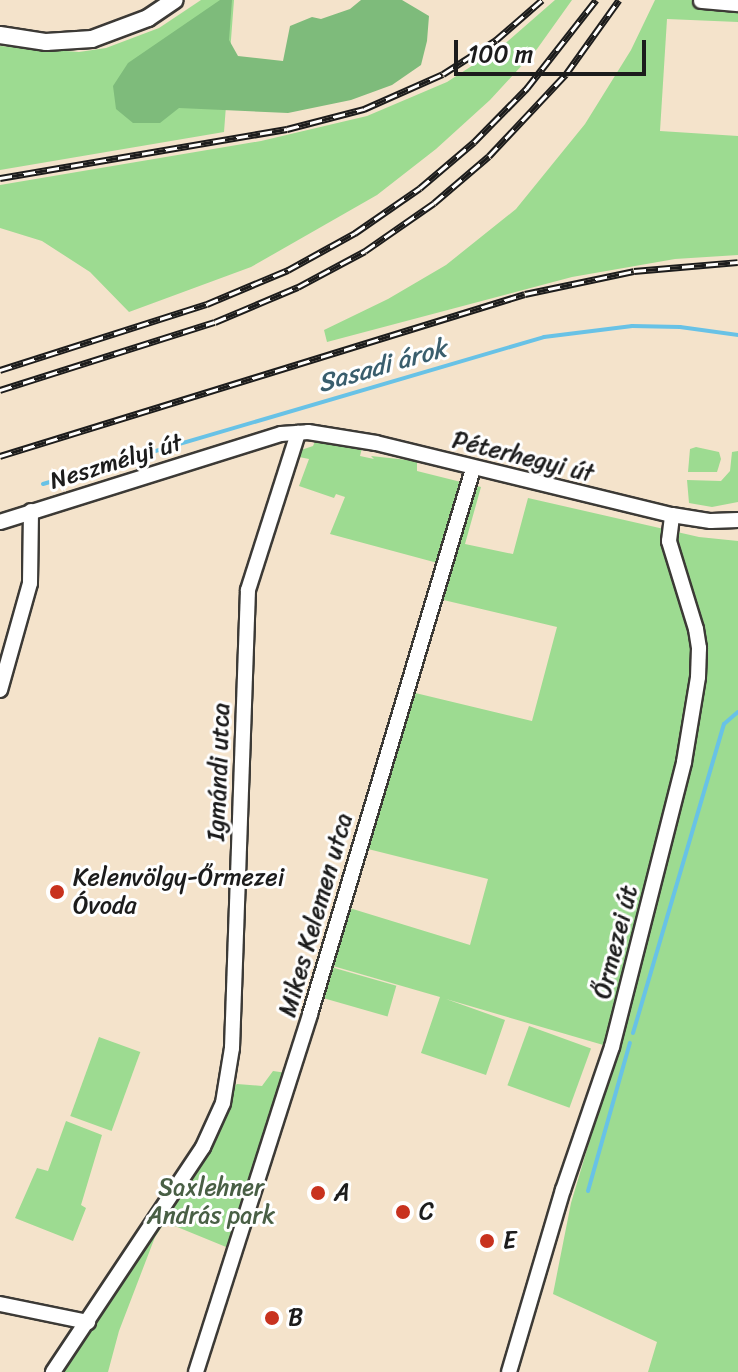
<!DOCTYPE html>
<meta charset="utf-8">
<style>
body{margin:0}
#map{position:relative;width:738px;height:1372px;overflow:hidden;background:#f4e3cb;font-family:Sriracha,sans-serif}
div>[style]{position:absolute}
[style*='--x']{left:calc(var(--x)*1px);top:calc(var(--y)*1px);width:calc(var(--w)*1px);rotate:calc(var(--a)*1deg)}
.green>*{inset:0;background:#9ddb91;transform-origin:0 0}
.forest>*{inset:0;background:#7ebb7b}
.stream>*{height:4px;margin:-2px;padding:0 2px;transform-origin:2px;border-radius:2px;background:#68c2e6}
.roads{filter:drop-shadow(2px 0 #3c3a36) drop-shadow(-2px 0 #3c3a36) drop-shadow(0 2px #3c3a36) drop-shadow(0 -2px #3c3a36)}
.minor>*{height:14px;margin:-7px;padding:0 7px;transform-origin:7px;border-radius:7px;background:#fff}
.major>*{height:16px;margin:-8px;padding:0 8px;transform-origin:8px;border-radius:8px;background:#fff}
.rail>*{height:7px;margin-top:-3.5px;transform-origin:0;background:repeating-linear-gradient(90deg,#fff 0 12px,#1c1c1c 0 24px);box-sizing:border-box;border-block:2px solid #1c1c1c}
.dots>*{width:22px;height:22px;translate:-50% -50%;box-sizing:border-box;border:4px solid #fff;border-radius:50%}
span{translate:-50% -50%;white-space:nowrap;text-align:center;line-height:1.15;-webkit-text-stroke:6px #fff;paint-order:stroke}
.street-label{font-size:24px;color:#1c1c1c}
.poi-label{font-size:24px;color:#1c1c1c}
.left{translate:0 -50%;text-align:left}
.park-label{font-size:24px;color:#495f45}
.water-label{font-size:26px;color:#3a5e6d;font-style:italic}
.scale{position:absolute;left:454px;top:40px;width:192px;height:36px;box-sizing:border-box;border:4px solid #1c1c1c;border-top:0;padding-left:10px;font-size:24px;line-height:28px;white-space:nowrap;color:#1c1c1c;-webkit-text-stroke:6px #fff;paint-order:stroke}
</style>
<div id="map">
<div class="green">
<i style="clip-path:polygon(201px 0,234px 0,224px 132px,0 170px,0 46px,79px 52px,106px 48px,159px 28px)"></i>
<i style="clip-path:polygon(555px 0,572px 0,537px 49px,490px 100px,436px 149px,377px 195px,251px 267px,129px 312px,90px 272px,42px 241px,0 228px,0 185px,261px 141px,367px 116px,447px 82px,501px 47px)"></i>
<i style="clip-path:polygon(655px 0,738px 0,738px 22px,667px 19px,660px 131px,738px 136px,738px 255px,675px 259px,572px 277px,327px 342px,324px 330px,388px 299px,446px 265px,516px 209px,585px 124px,631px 50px)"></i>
<i style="clip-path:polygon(316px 439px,362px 448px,360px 456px,374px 459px,371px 456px,417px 461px,417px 471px,481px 487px,465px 544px,513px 554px,528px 498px,699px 537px,738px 541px,738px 1372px,648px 1372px,657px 1342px,553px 1294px,571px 1203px,617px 1049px,446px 999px,505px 1020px,486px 1075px,421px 1053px,440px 997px,326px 964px,343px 906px,470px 945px,488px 879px,360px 847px,407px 691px,532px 721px,557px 627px,435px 598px,445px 565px,330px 534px,345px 497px,336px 494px,334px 498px,299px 486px,309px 459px,299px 457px,301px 450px,313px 446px)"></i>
<i style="clip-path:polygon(696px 447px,719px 452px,721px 459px,717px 472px,688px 472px,690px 449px)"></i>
<i style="clip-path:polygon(738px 451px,738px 502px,712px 507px,689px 503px,687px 480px,721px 481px,730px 471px,732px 452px)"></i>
<i style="left:331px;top:967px;width:68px;height:32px;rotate:16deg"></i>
<i style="left:529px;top:1026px;width:66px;height:63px;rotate:20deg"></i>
<i style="left:99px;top:1037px;width:44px;height:84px;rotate:20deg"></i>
<i style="clip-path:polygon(273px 1071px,287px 1073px,231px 1249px,165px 1222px,155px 1237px,119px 1331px,108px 1372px,58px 1372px,231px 1089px,237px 1084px,262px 1086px)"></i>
<i style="clip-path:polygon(66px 1121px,102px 1135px,81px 1205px,86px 1208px,73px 1241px,15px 1218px,37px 1168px,48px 1171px)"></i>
</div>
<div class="forest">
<i style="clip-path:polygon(220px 0,232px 0,229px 40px,238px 56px,283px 61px,290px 26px,312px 17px,321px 19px,350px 9px,361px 0,402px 0,429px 16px,427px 41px,421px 65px,392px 85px,351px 100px,288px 113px,179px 108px,160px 123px,133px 123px,116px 109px,113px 86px,128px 63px)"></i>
</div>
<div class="stream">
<i style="--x:43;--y:484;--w:522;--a:-16.35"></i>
<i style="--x:544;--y:337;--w:89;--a:-7.1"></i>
<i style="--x:632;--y:326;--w:48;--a:1.2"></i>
<i style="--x:680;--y:327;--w:59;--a:7.9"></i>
<i style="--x:633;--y:1033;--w:322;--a:-73.6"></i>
<i style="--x:724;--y:724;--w:18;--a:-41"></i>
<i style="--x:588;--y:1191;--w:154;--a:-74.2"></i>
</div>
<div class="roads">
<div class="minor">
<i style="--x:701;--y:1;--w:37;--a:5"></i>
<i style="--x:0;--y:522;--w:294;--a:-17.4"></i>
<i style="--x:281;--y:434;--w:27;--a:-4"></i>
<i style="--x:308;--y:432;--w:69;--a:9.2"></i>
<i style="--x:376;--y:443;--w:305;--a:13.7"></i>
<i style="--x:672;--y:515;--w:39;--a:9"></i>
<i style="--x:711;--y:521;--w:27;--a:-2"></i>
<i style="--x:0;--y:690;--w:111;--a:-74.3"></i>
<i style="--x:30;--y:583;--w:72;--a:-89.2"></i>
<i style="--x:0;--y:1304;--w:90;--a:11.6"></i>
<i style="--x:53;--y:1372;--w:270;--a:-56.3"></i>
<i style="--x:203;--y:1147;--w:48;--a:-65.6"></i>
<i style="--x:223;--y:1103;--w:56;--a:-80.7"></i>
<i style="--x:232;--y:1048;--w:458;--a:-88"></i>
<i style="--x:248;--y:590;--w:165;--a:-72.3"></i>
<i style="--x:196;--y:1372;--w:376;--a:-72.3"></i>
<i style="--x:310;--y:1014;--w:569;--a:-73.35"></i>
<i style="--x:509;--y:1372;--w:190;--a:-73.5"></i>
<i style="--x:563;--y:1190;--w:151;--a:-71.1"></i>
<i style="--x:612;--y:1047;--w:294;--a:-75.8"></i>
<i style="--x:684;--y:762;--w:86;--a:-80.6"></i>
<i style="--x:698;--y:677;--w:29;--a:-88"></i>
<i style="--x:699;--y:648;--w:19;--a:-99"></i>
<i style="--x:696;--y:629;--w:92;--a:-107.1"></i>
<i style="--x:669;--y:541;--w:26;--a:-83"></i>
</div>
<div class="major">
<i style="--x:0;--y:35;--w:47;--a:8.7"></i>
<i style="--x:46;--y:42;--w:46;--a:-3.7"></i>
<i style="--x:92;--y:39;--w:60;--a:-20.6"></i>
<i style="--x:148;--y:18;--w:32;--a:-34"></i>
</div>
</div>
<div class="rail">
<i style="--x:0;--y:178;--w:291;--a:-9.7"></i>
<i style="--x:287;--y:129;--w:80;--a:-14.6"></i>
<i style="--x:364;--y:109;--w:86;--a:-23.9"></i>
<i style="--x:443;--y:74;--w:63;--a:-32.7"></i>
<i style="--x:496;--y:40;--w:61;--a:-41"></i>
<i style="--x:0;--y:370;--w:217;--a:-17.7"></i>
<i style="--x:207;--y:304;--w:88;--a:-22.8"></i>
<i style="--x:288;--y:270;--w:77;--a:-28.9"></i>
<i style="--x:355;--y:233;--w:79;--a:-34.7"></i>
<i style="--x:420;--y:188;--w:71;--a:-40.4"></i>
<i style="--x:474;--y:142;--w:76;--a:-45.5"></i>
<i style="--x:527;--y:88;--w:112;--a:-51.9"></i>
<i style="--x:0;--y:390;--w:225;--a:-17.6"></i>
<i style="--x:215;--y:322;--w:90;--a:-22.9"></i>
<i style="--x:298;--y:287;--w:76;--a:-28.2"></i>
<i style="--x:365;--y:251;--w:84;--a:-34.8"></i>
<i style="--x:434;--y:203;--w:72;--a:-40.5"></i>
<i style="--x:489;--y:156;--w:112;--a:-46.8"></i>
<i style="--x:566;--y:74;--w:91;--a:-54.4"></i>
<i style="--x:0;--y:456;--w:549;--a:-17.15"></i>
<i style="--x:525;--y:294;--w:111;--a:-11.9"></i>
<i style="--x:634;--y:271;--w:104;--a:-4.9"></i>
</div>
<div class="dots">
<i style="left:57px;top:892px;background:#c8321e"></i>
<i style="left:318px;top:1193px;background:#c8321e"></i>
<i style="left:403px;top:1212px;background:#c8321e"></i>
<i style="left:487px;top:1241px;background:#c8321e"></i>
<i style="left:272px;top:1318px;background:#c8321e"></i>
</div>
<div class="street-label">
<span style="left:523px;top:457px;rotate:14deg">Péterhegyi út</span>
<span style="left:116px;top:462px;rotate:-17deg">Neszmélyi út</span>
<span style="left:219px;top:772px;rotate:-88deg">Igmándi utca</span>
<span style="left:316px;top:915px;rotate:-74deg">Mikes Kelemen utca</span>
<span style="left:616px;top:942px;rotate:-76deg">Őrmezei út</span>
</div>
<div class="poi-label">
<span class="left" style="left:73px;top:892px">Kelenvölgy-Őrmezei<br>Óvoda</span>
<span class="left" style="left:334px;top:1193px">A</span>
<span class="left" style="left:419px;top:1212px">C</span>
<span class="left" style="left:503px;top:1241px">E</span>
<span class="left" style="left:288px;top:1318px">B</span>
</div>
<div class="park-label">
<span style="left:211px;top:1202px">Saxlehner<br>András park</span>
</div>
<div class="water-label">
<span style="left:382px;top:366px;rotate:-16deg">Sasadi árok</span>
</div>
<div class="scale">100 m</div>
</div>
